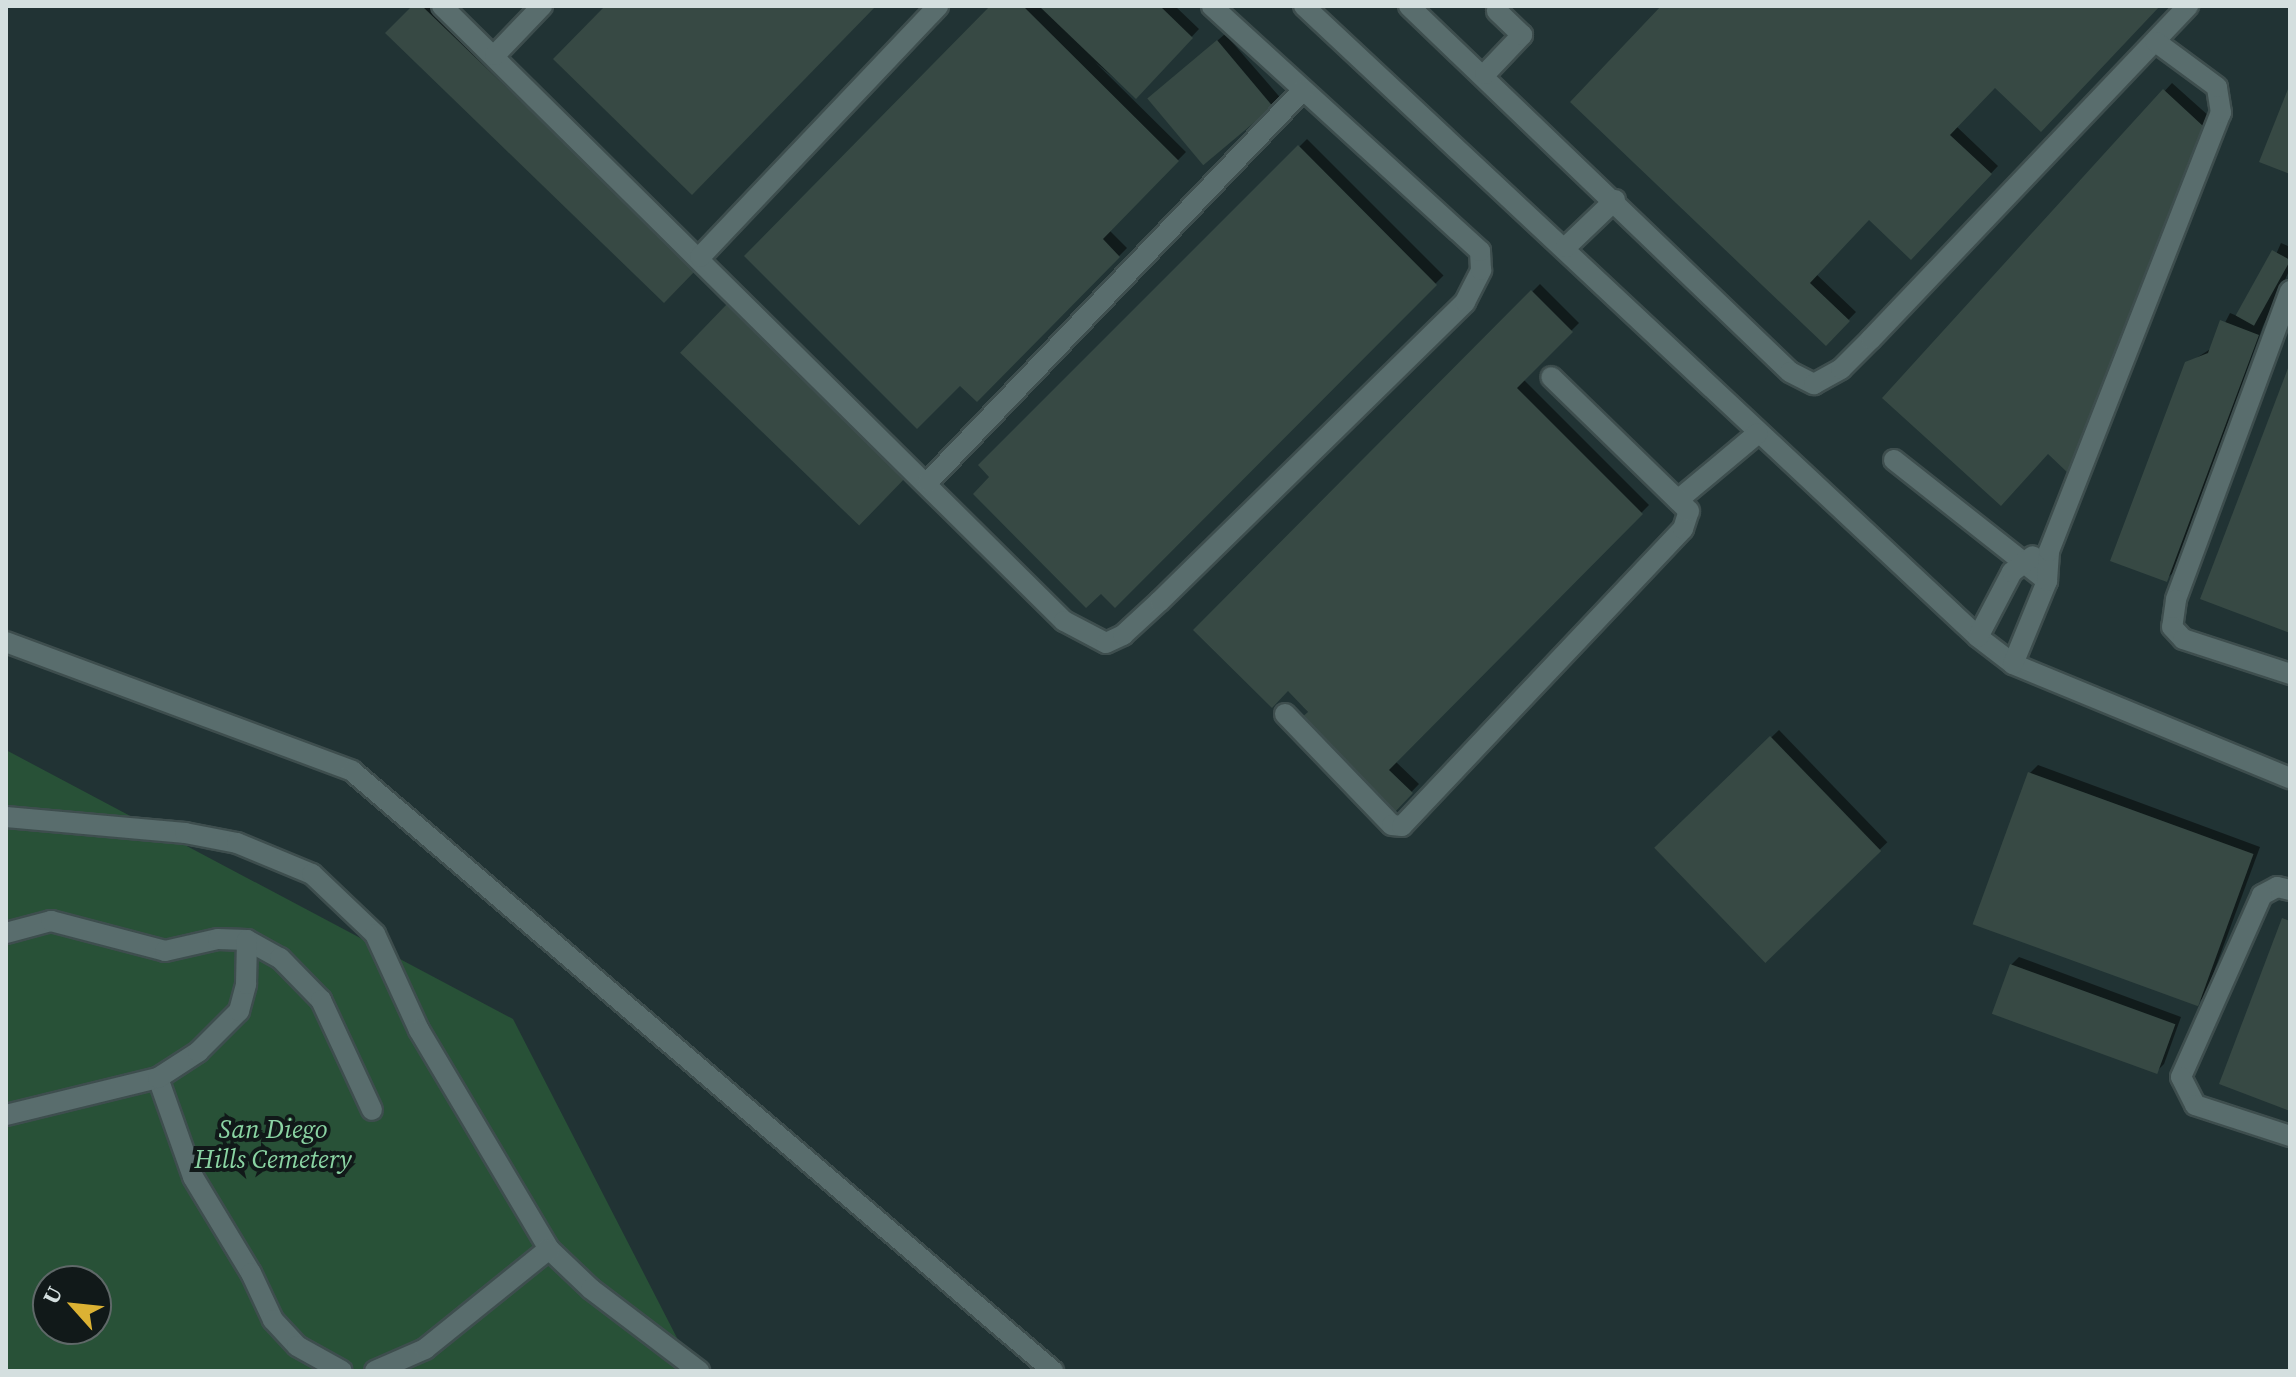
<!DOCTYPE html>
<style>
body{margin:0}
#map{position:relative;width:2296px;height:1377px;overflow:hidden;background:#213334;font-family:"Source Serif 4",serif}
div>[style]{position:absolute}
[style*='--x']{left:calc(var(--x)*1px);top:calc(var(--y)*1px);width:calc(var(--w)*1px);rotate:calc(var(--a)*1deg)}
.green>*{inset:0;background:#285137}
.shadow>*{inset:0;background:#0007;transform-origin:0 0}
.building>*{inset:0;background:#374944;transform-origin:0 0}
.roads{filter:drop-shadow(2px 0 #3e4e4e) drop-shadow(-2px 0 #3e4e4e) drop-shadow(0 2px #3e4e4e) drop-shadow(0 -2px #3e4e4e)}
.minor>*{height:20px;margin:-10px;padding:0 10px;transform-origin:10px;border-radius:10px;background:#596d6d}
span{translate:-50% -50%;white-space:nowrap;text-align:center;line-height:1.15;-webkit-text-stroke:8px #111919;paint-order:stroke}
.park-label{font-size:26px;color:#8ad4a3;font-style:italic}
.frame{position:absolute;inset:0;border:8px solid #d4dfdf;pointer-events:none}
.north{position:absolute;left:32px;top:1265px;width:80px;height:80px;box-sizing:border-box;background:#111919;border:2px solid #5f6868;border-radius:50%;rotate:297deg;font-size:22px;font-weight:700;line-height:32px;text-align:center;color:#d4dfdf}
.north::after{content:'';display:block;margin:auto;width:28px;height:36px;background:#dcb233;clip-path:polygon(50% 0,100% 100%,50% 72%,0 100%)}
</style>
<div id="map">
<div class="green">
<i style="clip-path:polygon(evenodd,6px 750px,513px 1019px,694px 1371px,6px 1371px,6px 750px,48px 1281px,96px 1281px,96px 1329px,48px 1329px,48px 1281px)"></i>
</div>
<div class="shadow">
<i style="clip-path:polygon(414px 6px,438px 6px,702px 261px,664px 300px)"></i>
<i style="clip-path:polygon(993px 6px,1175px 6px,1199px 29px,1136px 96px,1095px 62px,1186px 152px,1109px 230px,1127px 248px,977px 400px)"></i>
<i style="clip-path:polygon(1663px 6px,2157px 6px,1995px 85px,1956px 126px,1998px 166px,1911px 257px,1869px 218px,1816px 274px,1856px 312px,1826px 343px)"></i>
<i style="left:1225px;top:34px;width:84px;height:89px;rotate:49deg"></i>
<i style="clip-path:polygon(2172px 83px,2210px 117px,2076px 463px,2068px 470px,2048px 452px,1885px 398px)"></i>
<i style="left:1307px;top:139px;width:193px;height:461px;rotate:45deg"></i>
<i style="clip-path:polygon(2281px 243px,2290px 247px,2290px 269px,2263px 326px,2174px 572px,2166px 579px,2187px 364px,2212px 348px,2230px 313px,2247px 320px)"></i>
<i style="clip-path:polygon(1540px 284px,1579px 323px,1523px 379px,1649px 505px,1395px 761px,1419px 784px,1394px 810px,1288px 689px,1196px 630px)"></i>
<i style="left:1779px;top:730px;width:156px;height:169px;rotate:46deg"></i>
<i style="clip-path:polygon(2038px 765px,2260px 847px,2205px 996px,2197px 1004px,2030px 773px)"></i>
<i style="clip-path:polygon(2019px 957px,2181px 1017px,2164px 1064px,2156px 1072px,2011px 965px)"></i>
</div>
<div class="building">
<i style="clip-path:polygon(412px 6px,422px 6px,696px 270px,664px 303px,385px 33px)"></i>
<i style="clip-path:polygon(605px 6px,876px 6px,692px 195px,553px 59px)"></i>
<i style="clip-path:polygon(990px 6px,1023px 6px,1179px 161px,1103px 239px,1120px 257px,977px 402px,960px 386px,917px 429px,744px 256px)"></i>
<i style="clip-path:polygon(1039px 6px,1160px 6px,1193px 38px,1136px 99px)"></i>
<i style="clip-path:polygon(1661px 6px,2160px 6px,2041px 132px,1995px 88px,1950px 135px,1992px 174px,1911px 260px,1869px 220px,1810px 283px,1850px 321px,1826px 346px,1570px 102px)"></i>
<i style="left:1217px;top:40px;width:87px;height:91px;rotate:50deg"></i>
<i style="clip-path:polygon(2290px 84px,2290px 174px,2259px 162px)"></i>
<i style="clip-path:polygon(2163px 89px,2203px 126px,2068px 473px,2048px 454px,2001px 506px,1882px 398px)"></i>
<i style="clip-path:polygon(1298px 145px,1437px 285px,1115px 608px,1101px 594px,1086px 608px,973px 494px,989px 477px,978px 465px)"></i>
<i style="left:2272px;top:250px;width:21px;height:75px;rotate:29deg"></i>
<i style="clip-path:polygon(1531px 290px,1573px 332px,1517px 388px,1643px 514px,1389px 770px,1413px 793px,1394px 813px,1300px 719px,1308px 712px,1288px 691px,1272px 708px,1193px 630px)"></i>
<i style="left:728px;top:303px;width:249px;height:69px;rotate:44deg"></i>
<i style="clip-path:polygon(2220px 320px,2259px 335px,2167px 582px,2110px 561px,2185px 362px,2208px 353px)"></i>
<i style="clip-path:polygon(2290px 363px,2290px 633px,2200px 599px)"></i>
<i style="left:1770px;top:736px;width:160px;height:161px;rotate:46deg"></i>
<i style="left:2028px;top:772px;width:240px;height:162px;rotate:20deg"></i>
<i style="clip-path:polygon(2282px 918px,2290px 921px,2290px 1111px,2219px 1084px)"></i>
<i style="left:2010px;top:964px;width:176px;height:53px;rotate:20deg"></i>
</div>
<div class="roads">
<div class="minor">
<i style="--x:442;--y:6;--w:875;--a:44.68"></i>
<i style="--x:1064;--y:621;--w:47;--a:27.6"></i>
<i style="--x:1106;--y:643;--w:19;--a:-25"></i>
<i style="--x:1123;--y:635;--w:50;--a:-42.6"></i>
<i style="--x:1160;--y:601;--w:427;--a:-44.4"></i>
<i style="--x:1465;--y:302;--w:36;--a:-63"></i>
<i style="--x:1481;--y:270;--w:19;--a:-93"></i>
<i style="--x:1480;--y:251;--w:363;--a:-137.6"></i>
<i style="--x:1304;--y:6;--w:923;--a:43.11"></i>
<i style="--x:1978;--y:637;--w:44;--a:37.6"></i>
<i style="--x:2013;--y:664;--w:300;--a:22.4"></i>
<i style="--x:1409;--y:6;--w:528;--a:43.85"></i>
<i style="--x:1790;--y:372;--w:27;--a:27"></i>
<i style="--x:1814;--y:384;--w:31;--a:-29"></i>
<i style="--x:1841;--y:369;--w:42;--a:-45"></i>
<i style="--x:1871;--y:339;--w:460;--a:-46.4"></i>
<i style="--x:495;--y:55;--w:68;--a:-46.2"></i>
<i style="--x:1485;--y:74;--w:54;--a:-46.5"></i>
<i style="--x:1522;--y:35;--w:35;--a:-136"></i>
<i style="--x:1566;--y:247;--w:68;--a:-43.8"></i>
<i style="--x:700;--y:257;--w:346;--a:-46.5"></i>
<i style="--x:2290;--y:291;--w:329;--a:110.3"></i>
<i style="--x:2176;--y:600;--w:27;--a:98"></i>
<i style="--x:2172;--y:627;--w:16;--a:47"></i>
<i style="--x:2183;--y:639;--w:113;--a:18.1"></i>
<i style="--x:1894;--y:460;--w:195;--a:38.3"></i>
<i style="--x:928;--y:482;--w:542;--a:-46.27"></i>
<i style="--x:1678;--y:500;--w:104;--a:-39.9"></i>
<i style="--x:1978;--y:637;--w:73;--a:-62.4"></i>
<i style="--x:2012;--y:572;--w:26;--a:-37"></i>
<i style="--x:6;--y:642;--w:369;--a:20.4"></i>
<i style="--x:352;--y:771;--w:923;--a:40.56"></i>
<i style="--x:2013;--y:664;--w:90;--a:-67.7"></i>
<i style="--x:2047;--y:581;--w:30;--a:-86"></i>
<i style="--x:2049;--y:551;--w:471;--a:-68.6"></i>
<i style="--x:2221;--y:113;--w:26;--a:-99"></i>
<i style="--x:2217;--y:87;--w:76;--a:-143.6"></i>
<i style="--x:1285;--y:714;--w:154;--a:46.1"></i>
<i style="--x:1392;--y:825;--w:10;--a:6"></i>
<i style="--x:1402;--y:826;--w:409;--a:-46.6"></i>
<i style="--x:1683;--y:529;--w:19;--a:-72"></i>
<i style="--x:1689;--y:511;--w:192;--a:-135.8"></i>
<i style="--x:6;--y:817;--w:180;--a:5.1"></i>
<i style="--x:185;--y:833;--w:53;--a:10.9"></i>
<i style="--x:237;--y:843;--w:81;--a:22.5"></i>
<i style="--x:312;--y:874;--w:87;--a:43.6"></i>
<i style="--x:375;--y:934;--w:106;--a:65.4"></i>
<i style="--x:419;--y:1030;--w:255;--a:59.3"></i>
<i style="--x:549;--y:1249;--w:58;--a:43.6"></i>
<i style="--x:591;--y:1289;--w:136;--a:37.2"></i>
<i style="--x:2290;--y:890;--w:13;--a:-167"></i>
<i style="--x:2277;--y:887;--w:17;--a:152"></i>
<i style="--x:2262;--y:895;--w:199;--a:114"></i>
<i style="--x:2181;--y:1077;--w:31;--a:63"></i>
<i style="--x:2195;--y:1105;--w:100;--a:18.1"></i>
<i style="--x:6;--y:933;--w:47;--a:-14.9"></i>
<i style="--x:51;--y:921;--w:118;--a:14.7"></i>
<i style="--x:165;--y:951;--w:54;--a:-12.8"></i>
<i style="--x:218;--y:939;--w:29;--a:2"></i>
<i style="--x:247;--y:940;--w:38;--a:29"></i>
<i style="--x:280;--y:958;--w:59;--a:45.7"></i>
<i style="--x:321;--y:1000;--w:121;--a:65.1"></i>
<i style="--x:158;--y:1078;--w:105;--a:70.5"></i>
<i style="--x:193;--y:1177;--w:112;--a:58.9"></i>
<i style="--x:251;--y:1273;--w:52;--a:64.9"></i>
<i style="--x:273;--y:1320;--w:35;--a:47"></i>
<i style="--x:297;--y:1346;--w:51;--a:29.1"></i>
<i style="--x:6;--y:1115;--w:156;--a:-13.7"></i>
<i style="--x:158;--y:1078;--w:48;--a:-33"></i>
<i style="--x:198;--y:1052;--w:58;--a:-45"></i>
<i style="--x:239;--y:1011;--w:28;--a:-75"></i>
<i style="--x:246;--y:984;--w:44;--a:-88.7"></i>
<i style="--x:375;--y:1371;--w:55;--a:-23.7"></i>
<i style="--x:425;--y:1349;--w:159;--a:-38.9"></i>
</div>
</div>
<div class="park-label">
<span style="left:273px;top:1145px">San Diego<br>Hills Cemetery</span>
</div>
<div class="frame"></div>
<div class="north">U</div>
</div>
